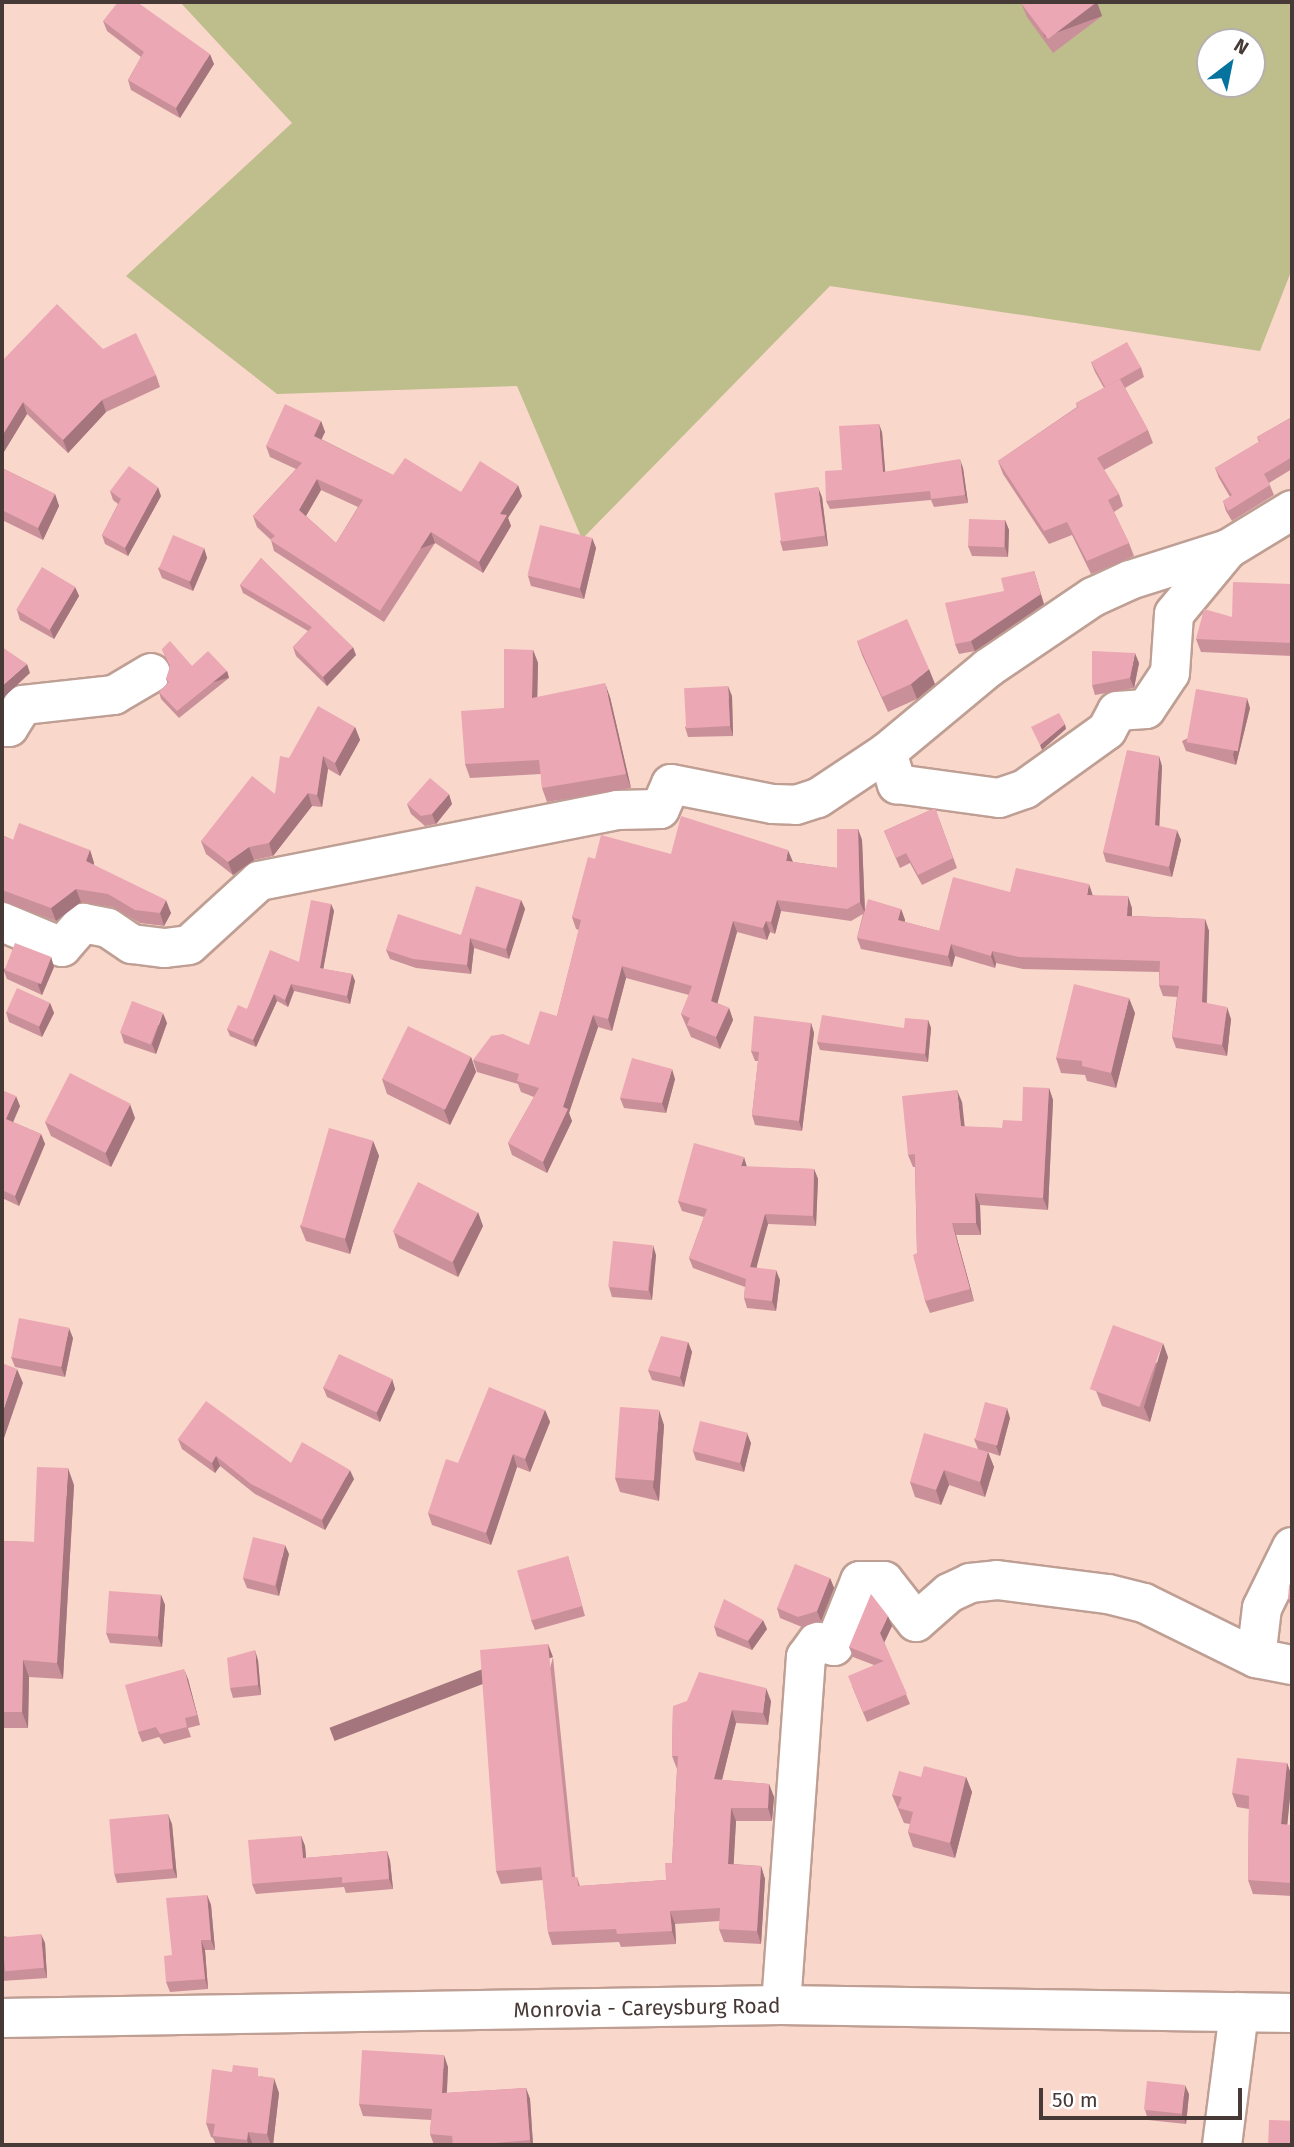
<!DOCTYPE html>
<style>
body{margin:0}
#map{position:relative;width:1294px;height:2147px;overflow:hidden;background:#f9d7cb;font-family:"Fira Sans",sans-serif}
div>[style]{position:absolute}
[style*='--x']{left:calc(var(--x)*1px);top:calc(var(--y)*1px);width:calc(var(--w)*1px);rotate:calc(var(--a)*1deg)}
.green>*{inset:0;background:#bebd8c}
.roads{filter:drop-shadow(2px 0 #bf9f94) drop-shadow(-2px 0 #bf9f94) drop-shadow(0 2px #bf9f94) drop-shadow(0 -2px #bf9f94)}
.minor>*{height:38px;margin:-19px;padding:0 19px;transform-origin:19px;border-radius:19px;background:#fff}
.major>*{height:38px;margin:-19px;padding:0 19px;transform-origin:19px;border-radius:19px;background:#fff}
.wall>*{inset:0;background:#ca909a}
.shaded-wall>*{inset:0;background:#a4757d;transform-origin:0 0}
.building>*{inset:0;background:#eba7b3;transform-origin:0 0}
span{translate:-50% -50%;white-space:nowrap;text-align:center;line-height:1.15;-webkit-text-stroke:5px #fff;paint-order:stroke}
.street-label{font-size:21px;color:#473935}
.frame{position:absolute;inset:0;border:4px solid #473935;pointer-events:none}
.north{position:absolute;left:1196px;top:28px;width:70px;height:70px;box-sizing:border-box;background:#fff;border:2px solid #b5b0ae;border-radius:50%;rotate:32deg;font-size:19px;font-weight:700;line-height:28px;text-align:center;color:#473935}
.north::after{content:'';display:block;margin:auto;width:24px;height:32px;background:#04739e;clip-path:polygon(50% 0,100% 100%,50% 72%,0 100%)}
.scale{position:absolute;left:1039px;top:2088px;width:203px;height:32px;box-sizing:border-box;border:4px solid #473935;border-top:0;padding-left:9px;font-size:21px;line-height:24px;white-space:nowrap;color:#473935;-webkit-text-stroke:5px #fff;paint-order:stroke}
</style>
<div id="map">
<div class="green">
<i style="clip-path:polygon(evenodd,180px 2px,1292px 2px,1292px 269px,1260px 351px,830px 286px,582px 539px,517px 386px,277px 394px,126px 276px,292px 123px,180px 2px,1210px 42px,1252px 42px,1252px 84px,1210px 84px,1210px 42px)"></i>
</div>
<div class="roads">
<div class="minor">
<i style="--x:2;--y:727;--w:7;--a:0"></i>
<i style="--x:9;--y:727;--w:26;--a:-58"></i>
<i style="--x:23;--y:705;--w:92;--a:-6.3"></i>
<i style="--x:114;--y:695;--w:43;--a:-30.7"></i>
<i style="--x:887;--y:752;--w:34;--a:73"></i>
<i style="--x:897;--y:784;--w:103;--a:7.8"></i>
<i style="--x:999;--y:798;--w:28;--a:-19"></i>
<i style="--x:1025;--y:789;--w:101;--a:-35.7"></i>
<i style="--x:1107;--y:730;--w:21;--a:-62"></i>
<i style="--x:1117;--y:711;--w:29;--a:-4"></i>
<i style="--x:1146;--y:709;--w:43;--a:-56.3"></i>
<i style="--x:1170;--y:673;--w:59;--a:-86.1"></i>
<i style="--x:1174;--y:614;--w:85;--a:-50.3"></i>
<i style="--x:2;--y:922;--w:65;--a:22.6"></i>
<i style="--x:62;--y:947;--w:32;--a:-49"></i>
<i style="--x:83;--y:923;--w:25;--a:11"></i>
<i style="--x:108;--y:928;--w:29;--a:34"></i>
<i style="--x:132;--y:944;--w:33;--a:7"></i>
<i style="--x:165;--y:948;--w:24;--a:-7"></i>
<i style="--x:189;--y:945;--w:95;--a:-42.4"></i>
<i style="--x:259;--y:881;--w:365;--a:-11.2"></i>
<i style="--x:617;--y:810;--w:43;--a:-1.3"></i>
<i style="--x:660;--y:809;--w:27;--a:-66"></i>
<i style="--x:671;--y:784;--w:104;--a:11.1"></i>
<i style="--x:773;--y:804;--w:23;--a:2"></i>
<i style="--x:796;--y:805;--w:23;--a:-18"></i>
<i style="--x:818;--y:798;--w:83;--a:-33.7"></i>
<i style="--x:887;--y:752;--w:131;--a:-39.7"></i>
<i style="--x:988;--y:668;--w:127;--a:-34.1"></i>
<i style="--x:1093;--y:597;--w:41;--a:-24.7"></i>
<i style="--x:1130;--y:580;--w:103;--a:-17.6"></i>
<i style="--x:1228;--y:549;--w:75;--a:-31.4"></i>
<i style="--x:1256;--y:1658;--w:50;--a:-83.2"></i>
<i style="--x:1262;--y:1608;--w:68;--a:-63.8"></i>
<i style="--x:781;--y:2005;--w:349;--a:-85.9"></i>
<i style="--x:806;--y:1657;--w:19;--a:-54"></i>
<i style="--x:817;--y:1642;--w:17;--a:13"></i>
<i style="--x:834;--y:1646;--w:70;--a:-68.2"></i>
<i style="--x:860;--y:1581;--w:24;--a:0"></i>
<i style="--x:884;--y:1581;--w:52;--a:52"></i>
<i style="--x:916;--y:1622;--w:44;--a:-41.3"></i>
<i style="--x:949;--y:1593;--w:23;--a:-25"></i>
<i style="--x:970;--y:1583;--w:27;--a:-6"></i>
<i style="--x:997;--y:1580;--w:112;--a:7.2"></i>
<i style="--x:1108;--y:1594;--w:37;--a:14"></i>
<i style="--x:1144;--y:1603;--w:125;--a:26.2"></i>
<i style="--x:1256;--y:1658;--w:37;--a:11"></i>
<i style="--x:1222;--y:2145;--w:134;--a:-82.7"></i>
</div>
<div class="major">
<i style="--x:2;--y:2018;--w:779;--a:-0.96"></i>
<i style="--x:781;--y:2005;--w:511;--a:0.9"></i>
</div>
</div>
<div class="wall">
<i style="clip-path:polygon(1021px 3px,1102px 16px,1053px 53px,1027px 17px)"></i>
<i style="clip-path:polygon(103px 21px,214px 64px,180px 118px,131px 90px,128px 80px,141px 57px,107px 31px)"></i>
<i style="clip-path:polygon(103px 349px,156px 375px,160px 387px,106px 412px,68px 453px,27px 414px,2px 455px,2px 361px)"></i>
<i style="clip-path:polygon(1091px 362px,1141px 367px,1144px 377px,1125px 388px,1148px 430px,1153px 443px,1104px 470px,1119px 494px,1123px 506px,1114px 512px,1129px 543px,1134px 556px,1091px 574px,1072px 535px,1049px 544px,1003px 474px,998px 461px,1077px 407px,1076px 403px,1104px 388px,1095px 372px)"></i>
<i style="clip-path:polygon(1292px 417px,1292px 469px,1269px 483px,1274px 495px,1232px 521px,1226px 511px,1223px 501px,1230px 497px,1219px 478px,1215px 468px,1259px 442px,1257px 437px)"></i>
<i style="clip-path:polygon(evenodd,321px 421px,325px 432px,321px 439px,393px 475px,461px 492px,522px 496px,508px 518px,511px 526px,483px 573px,435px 543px,384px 622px,274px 551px,271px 540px,257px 527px,253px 516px,296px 469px,270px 457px,266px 446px,321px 421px,321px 490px,358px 507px,336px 543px,306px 516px,321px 490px)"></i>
<i style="clip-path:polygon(882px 432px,885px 472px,963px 468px,968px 503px,934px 507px,931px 500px,830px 509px,826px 501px,842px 470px)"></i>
<i style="clip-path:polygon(2px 468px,55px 494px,59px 506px,43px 540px,2px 520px)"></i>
<i style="clip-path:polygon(110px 491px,161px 496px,128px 556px,105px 544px,102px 535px,118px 504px,113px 500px)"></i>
<i style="clip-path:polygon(822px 497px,828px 546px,783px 551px,780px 541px)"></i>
<i style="clip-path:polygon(1005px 520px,1009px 530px,1008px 557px,972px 556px,968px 546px)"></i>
<i style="clip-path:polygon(592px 538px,596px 548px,584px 599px,531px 586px,528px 576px)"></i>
<i style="clip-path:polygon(204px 548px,207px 558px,193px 591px,162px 578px,158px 568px)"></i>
<i style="clip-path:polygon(261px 558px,356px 655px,327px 686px,296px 656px,293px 647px,308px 631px,243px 593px,240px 585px)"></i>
<i style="clip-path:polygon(1292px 584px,1292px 656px,1201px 652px,1196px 639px,1232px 617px)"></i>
<i style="clip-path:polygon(75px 587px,79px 596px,54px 639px,20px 620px,17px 610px)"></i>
<i style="clip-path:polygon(1044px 604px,975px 651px,959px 654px,955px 644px)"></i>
<i style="clip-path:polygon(857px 641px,935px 684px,917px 699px,888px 712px,862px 655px)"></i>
<i style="clip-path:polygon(162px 649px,192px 666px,227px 671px,229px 678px,179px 718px,161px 699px,159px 692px,168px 684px,166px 679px,170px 668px)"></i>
<i style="clip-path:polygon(533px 650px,538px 663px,537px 697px,610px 697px,631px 788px,547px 802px,542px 788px,541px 774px,470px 778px,465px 764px,504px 708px)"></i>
<i style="clip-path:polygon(1139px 663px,1134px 688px,1095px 695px,1092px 685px)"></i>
<i style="clip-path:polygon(732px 696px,733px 736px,688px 737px,685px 727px)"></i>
<i style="clip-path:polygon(1250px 708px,1236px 765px,1186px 751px,1182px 741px)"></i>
<i style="clip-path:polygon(355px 727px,360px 740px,340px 776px,328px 769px,322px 807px,312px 806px,273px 856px,254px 860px,233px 875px,206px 854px,201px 841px,275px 794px,289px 758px)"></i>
<i style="clip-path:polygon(1162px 766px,1159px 826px,1181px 840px,1172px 877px,1106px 862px,1103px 852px)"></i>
<i style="clip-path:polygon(407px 804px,452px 804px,436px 824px,425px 826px,411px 814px)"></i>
<i style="clip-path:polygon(935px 808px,957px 868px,922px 885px,910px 863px,900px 868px,884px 831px)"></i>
<i style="clip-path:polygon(858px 829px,862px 840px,865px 910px,901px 909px,905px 920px,905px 922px,939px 931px,1010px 892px,1093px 895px,1132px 908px,1132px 916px,1205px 919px,1209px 931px,1207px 1003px,1231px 1019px,1227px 1056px,1176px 1048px,1172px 1037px,1177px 997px,1163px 996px,1159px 985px,1159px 972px,1023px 969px,996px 963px,995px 968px,955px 956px,952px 967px,861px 949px,857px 938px,863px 914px,851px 921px,781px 911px,775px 934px,770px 932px,767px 940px,737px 932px,717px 1003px,729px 1008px,733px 1020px,720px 1049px,691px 1037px,681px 1014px,689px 995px,626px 978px,612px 1031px,598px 1027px,569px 1113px,572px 1121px,547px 1173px,512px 1155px,508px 1143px,534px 1097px,521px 1092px,518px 1084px,477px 1072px,473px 1060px,529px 1045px,557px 1016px,579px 930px,576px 929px,572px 917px,595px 859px,671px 854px,793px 862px,837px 868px)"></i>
<i style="clip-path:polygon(2px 835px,13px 840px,90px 850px,94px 863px,94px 865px,171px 913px,164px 926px,140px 923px,113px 907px,81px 902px,56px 921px,2px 901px)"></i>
<i style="clip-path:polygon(521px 900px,525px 909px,509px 959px,474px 948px,471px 974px,416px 968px,390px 959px,386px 950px,461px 935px)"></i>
<i style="clip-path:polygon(331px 904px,334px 911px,323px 969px,352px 974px,355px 981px,350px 1004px,294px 991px,288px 1007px,277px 1001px,256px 1047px,230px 1036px,227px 1029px,247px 1009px,299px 962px)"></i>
<i style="clip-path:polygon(51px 957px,54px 967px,42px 995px,7px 979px,3px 969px)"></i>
<i style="clip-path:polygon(50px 1003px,54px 1013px,42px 1037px,9px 1022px,6px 1012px)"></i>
<i style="clip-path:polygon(1135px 1013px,1116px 1088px,1087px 1081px,1085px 1075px,1061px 1073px,1056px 1058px)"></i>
<i style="clip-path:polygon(928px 1020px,931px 1028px,928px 1062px,820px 1050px,817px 1042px,904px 1028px)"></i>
<i style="clip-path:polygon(167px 1023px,156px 1054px,124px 1043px,121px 1033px)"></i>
<i style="clip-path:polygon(811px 1023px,814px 1033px,802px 1131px,755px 1125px,752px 1115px,758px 1061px,755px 1061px,751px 1051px)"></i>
<i style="clip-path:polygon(471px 1057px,476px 1072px,450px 1125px,387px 1094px,382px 1079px)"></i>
<i style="clip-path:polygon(675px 1079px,666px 1113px,624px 1108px,620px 1098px)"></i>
<i style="clip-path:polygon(1049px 1088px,1053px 1100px,1048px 1210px,980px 1205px,981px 1235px,956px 1235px,974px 1301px,930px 1313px,925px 1301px,917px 1253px,915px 1167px,913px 1167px,908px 1155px,962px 1102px,964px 1127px,1002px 1128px,1022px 1121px)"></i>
<i style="clip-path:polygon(2px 1090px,20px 1106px,13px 1122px,41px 1134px,45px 1144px,19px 1206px,2px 1198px)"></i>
<i style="clip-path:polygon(135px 1118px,111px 1167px,51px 1136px,45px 1122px)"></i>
<i style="clip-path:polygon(373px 1141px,379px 1156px,350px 1254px,306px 1241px,300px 1226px)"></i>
<i style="clip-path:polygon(747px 1167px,814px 1169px,818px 1179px,816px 1226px,768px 1224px,756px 1267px,780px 1280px,776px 1311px,747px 1308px,744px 1298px,745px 1287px,693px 1268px,689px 1258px,704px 1217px,682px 1211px,678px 1201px)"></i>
<i style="clip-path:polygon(483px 1226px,458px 1277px,399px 1248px,394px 1233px)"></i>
<i style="clip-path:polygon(656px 1255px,652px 1300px,612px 1297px,609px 1287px)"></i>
<i style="clip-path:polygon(73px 1338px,65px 1377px,15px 1367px,11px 1357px)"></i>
<i style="clip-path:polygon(688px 1342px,692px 1352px,684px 1387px,652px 1380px,648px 1370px)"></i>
<i style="clip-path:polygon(1168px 1357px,1150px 1422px,1102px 1406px,1096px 1391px)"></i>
<i style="clip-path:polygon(392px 1379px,395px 1389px,380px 1422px,327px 1397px,323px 1387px)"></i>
<i style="clip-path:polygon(545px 1410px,550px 1422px,530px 1472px,517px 1467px,491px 1545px,432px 1525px,428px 1513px,458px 1463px)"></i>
<i style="clip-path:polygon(1010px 1418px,1000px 1456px,988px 1452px,994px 1467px,985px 1497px,949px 1485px,941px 1505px,915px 1497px,910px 1482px,978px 1449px,974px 1439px)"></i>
<i style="clip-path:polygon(664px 1425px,659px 1501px,620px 1492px,615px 1478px)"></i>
<i style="clip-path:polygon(178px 1439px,291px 1463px,354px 1479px,325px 1530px,255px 1494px,220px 1466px,215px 1473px,182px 1449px)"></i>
<i style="clip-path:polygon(751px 1443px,744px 1472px,696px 1460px,693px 1451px)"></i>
<i style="clip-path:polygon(74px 1485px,63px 1679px,29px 1677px,28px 1728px,2px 1728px,2px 1541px,34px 1542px)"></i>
<i style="clip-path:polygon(289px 1554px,279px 1596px,247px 1588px,243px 1578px)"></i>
<i style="clip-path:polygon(568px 1556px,585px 1616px,535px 1630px,531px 1620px)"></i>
<i style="clip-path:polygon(830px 1578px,834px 1588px,821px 1621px,802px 1627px,780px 1618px,777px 1608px)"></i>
<i style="clip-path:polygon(1292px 1579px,1292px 1609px,1288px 1599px)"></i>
<i style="clip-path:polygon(161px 1595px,165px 1605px,162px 1647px,110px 1643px,106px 1633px)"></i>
<i style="clip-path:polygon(714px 1626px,767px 1629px,752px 1650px,717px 1636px)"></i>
<i style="clip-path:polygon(892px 1626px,884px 1642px,910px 1704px,867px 1722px,852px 1686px,874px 1665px,853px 1657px,849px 1647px)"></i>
<i style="clip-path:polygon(553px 1657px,575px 1877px,577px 1877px,580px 1886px,666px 1880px,672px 1863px,677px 1769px,672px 1756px,673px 1706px,771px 1701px,768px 1725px,736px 1723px,722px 1780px,769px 1784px,774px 1797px,772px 1821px,736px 1821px,733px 1864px,761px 1866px,765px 1879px,761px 1944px,724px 1942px,719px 1929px,720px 1921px,675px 1924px,676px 1944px,621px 1947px,619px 1942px,552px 1945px,548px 1932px,543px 1880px,501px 1884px,496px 1871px)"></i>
<i style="clip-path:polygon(258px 1660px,261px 1695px,233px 1698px,230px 1688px)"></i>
<i style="clip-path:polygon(188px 1679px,200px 1725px,188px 1728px,191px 1737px,164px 1744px,159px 1737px,142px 1742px,138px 1732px)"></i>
<i style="clip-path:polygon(1287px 1763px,1292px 1777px,1287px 1825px,1292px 1825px,1292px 1896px,1253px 1894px,1248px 1880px,1249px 1809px,1237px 1807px,1232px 1793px)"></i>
<i style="clip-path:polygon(921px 1777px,966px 1777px,972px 1792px,955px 1858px,913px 1847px,908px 1832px,910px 1824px,904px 1823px,892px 1795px)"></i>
<i style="clip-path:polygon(172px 1824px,177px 1878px,117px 1883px,114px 1873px)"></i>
<i style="clip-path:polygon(301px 1836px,305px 1846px,306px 1858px,387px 1851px,390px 1861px,393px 1889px,346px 1893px,344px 1887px,256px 1894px,252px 1884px)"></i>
<i style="clip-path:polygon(207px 1895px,211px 1905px,215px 1950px,205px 1950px,208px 1989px,170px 1992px,166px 1982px,172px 1955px)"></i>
<i style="clip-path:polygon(2px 1936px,45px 1943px,47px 1978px,2px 1981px)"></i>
<i style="clip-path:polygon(448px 2067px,447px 2093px,526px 2088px,530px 2099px,533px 2145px,434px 2145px,430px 2134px,431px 2120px,363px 2116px,359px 2104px)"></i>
<i style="clip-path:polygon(262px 2076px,279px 2093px,273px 2145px,216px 2145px,213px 2138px,211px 2137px,206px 2123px)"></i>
<i style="clip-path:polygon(1189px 2094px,1186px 2124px,1148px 2120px,1145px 2110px)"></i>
</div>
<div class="shaded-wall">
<i style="left:1097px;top:2px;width:15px;height:61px;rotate:70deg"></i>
<i style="clip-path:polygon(210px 54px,214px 64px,180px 118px,176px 108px)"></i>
<i style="clip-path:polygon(102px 400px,106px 412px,68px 453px,63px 440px)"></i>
<i style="clip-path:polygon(23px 402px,27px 414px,2px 455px,2px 436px)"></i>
<i style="clip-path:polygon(321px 421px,325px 432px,318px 447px,314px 436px)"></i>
<i style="clip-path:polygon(879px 424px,882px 432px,886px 481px,883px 472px)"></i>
<i style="clip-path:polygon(960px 459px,963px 468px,968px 503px,965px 495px)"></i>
<i style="clip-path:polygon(317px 479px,321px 490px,303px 521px,299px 510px)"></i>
<i style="clip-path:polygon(518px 485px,522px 496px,508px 518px,511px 526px,483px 573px,479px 562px,500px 514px)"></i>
<i style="clip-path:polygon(158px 487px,161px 496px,128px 556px,125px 548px)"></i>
<i style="clip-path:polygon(818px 487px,822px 497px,828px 546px,825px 536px)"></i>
<i style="clip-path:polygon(55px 494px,59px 506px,43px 540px,38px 528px)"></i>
<i style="clip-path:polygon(1005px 520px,1009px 530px,1008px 557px,1005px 547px)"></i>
<i style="left:431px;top:532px;width:12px;height:94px;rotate:70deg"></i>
<i style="clip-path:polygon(592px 538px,596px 548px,584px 599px,580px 589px)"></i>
<i style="clip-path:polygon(204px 548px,207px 558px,193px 591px,189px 581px)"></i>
<i style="clip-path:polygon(1034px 571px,1044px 604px,975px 651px,971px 641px)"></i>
<i style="clip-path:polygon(75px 587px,79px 596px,54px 639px,50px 629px)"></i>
<i style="clip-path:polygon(353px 647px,356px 655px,327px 686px,323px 677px)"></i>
<i style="clip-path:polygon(533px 650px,538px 663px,537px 712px,532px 698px)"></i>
<i style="clip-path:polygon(1135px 653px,1139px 663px,1134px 688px,1130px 678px)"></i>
<i style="clip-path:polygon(27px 664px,30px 673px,2px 699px,2px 686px)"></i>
<i style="clip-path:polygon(929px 669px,935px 684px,917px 699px,911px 684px)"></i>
<i style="left:227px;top:671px;width:7px;height:64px;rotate:74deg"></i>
<i style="clip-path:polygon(605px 683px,610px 697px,631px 788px,626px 774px)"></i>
<i style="clip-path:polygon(728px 686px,732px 696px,733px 736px,730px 726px)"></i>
<i style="clip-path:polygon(1247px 698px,1250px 708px,1236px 765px,1233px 755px)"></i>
<i style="clip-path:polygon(1065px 724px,1066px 729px,1042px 750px,1040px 745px)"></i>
<i style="clip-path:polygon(355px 727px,360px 740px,340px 776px,335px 763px)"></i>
<i style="clip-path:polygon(323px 756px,328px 769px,322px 807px,317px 795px)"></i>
<i style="clip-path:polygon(1159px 756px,1162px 766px,1159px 835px,1155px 825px)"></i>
<i style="clip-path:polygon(308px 793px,312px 806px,273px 856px,269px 843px)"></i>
<i style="clip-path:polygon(449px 794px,452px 804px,436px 824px,432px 814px)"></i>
<i style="clip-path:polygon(858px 829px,862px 840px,865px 914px,860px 902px)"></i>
<i style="clip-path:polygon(1177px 830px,1181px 840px,1172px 877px,1169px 867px)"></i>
<i style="clip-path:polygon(249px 847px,254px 860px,233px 875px,228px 862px)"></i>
<i style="clip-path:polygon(90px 850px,94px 863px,90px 874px,86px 861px)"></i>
<i style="clip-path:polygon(788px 850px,793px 862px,786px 861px)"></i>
<i style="clip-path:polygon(1089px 884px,1093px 896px,1087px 895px)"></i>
<i style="clip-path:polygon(76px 889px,81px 902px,56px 921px,51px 908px)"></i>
<i style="clip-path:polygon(1128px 896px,1132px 908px,1132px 928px,1127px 916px)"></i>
<i style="clip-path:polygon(166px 900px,171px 913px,164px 926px,160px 913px)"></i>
<i style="clip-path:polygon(521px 900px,525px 909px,509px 959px,506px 949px)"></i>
<i style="clip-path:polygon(777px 900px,781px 911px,775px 934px,771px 922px)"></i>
<i style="clip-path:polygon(331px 904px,334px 911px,322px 976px,320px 968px)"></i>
<i style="clip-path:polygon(901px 909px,905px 920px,902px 932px,898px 920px)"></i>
<i style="clip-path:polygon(1205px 919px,1209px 931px,1206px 1014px,1202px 1002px)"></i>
<i style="clip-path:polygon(733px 921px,737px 932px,715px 1012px,711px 1001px)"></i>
<i style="clip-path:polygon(766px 921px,770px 932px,767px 940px,763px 928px)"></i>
<i style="clip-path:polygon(470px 938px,474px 948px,471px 974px,467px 965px)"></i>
<i style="clip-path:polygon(951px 944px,955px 956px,952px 967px,948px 956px)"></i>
<i style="clip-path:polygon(992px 951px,996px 963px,995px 968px,991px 956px)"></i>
<i style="clip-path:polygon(51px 957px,54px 967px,42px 995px,38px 985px)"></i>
<i style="clip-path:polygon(622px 966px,626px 978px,612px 1031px,608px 1019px)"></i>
<i style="clip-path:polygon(352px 974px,355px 981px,350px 1004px,347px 996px)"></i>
<i style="clip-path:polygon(291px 984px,294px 991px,288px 1007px,285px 1000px)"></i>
<i style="clip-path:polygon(274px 994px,277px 1001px,256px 1047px,253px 1040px)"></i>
<i style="clip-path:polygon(1129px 998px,1135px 1013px,1116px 1088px,1111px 1073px)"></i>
<i style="clip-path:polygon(50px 1003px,54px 1013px,42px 1037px,39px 1027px)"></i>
<i style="clip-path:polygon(1227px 1007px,1231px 1019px,1227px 1056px,1222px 1045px)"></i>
<i style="clip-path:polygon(729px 1008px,733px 1020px,720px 1049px,716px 1037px)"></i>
<i style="clip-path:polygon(163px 1013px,167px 1023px,156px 1054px,152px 1044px)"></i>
<i style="clip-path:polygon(593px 1015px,598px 1027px,569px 1113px,572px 1121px,547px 1173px,543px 1162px,563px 1107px)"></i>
<i style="clip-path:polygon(928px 1020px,931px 1028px,928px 1062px,925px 1054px)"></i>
<i style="clip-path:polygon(811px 1023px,814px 1033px,802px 1131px,799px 1121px)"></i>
<i style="clip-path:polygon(471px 1057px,476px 1072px,450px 1125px,444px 1110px)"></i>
<i style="clip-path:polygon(672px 1069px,675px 1079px,666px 1113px,662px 1103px)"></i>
<i style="clip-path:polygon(1049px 1088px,1053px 1100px,1048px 1210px,1043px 1198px)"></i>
<i style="clip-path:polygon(957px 1090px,962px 1102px,966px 1138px,961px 1126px)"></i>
<i style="clip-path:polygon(16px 1096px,20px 1106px,10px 1129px,6px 1119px)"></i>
<i style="clip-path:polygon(130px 1104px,135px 1118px,111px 1167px,105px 1152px)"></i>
<i style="clip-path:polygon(41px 1134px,45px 1144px,19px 1206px,15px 1196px)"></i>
<i style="clip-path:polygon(373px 1141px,379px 1156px,350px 1254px,345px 1239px)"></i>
<i style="clip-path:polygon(744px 1157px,747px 1167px,741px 1166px)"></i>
<i style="clip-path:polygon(814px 1169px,818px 1179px,816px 1226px,813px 1216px)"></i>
<i style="clip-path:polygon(975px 1193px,980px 1205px,981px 1235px,976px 1223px)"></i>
<i style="clip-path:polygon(478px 1212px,483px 1226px,458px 1277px,453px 1262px)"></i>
<i style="clip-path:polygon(765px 1214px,768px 1224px,754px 1277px,750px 1267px)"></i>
<i style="clip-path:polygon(952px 1223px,956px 1235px,974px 1301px,970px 1289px)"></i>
<i style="clip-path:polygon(653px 1245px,656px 1255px,652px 1300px,649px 1290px)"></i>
<i style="clip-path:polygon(776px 1270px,780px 1280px,776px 1311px,772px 1301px)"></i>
<i style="clip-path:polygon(69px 1328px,73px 1338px,65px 1377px,61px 1367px)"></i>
<i style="clip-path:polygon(688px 1342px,692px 1352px,684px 1387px,680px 1377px)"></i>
<i style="clip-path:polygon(1163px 1343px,1168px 1357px,1150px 1422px,1144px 1407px)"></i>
<i style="clip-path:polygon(17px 1369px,23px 1383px,2px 1444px,2px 1414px)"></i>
<i style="clip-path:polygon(392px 1379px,395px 1389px,380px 1422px,376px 1412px)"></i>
<i style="clip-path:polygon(1007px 1408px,1010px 1418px,1000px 1456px,996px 1446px)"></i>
<i style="clip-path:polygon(545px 1410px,550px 1422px,530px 1472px,525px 1459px)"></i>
<i style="clip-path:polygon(659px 1410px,664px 1425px,659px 1501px,653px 1487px)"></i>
<i style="clip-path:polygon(747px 1433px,751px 1443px,744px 1472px,740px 1462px)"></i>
<i style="clip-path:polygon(988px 1452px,994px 1467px,985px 1497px,980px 1482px)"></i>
<i style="clip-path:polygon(513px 1454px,517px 1467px,491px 1545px,486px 1533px)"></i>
<i style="clip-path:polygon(216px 1456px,220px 1466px,215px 1473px,212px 1463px)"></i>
<i style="clip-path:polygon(68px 1468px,74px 1485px,63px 1679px,57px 1663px)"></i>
<i style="clip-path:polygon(350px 1470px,354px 1479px,325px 1530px,322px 1520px)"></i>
<i style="clip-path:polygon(944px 1470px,949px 1485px,941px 1505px,936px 1490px)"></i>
<i style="clip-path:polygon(285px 1545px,289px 1554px,279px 1596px,276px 1586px)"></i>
<i style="clip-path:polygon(830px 1578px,834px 1588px,821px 1621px,817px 1611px)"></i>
<i style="clip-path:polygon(161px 1595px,165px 1605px,162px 1647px,158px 1637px)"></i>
<i style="clip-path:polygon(888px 1616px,892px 1626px,884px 1643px,880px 1633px)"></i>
<i style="clip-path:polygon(763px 1620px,767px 1629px,752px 1650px,748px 1641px)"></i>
<i style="left:548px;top:1644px;width:14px;height:234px;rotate:69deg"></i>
<i style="clip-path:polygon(255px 1650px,258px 1660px,261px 1695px,258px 1685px)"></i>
<i style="clip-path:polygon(23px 1660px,29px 1677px,28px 1728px,22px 1712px)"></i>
<i style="clip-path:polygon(184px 1669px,188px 1679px,200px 1725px,197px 1715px)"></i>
<i style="clip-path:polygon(766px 1688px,771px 1701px,768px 1725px,763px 1713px)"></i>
<i style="clip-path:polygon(732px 1710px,736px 1723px,719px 1792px,714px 1779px)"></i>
<i style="clip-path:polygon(1287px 1763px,1292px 1777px,1286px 1838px,1281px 1824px)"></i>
<i style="clip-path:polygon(966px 1777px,972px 1792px,955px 1858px,950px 1843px)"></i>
<i style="clip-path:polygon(769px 1784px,774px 1797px,772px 1821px,768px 1808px)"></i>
<i style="clip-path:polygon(731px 1808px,736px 1821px,733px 1877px,728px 1864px)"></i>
<i style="clip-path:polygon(168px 1814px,172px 1824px,177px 1878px,173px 1869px)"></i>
<i style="clip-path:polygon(301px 1836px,305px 1846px,307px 1868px,303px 1858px)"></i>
<i style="clip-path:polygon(387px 1851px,390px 1861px,393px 1889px,389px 1879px)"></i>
<i style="clip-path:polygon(761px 1866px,765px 1879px,761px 1944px,757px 1931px)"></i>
<i style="clip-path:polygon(207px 1895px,211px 1905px,215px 1950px,211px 1940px)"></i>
<i style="clip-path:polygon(670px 1911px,675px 1924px,676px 1944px,672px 1931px)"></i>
<i style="clip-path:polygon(41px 1934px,45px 1943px,47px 1978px,44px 1968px)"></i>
<i style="clip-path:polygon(201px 1940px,205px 1950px,208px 1989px,205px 1979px)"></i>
<i style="clip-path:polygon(444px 2055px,448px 2067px,446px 2105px,442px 2093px)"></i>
<i style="clip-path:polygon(274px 2078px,279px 2093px,273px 2145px,271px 2145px,267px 2134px)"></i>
<i style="clip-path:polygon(1185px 2085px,1189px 2094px,1186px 2124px,1182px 2114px)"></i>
<i style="clip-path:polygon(526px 2088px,530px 2099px,533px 2145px,531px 2145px,530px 2140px)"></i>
<i style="clip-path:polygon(248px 2132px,253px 2145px,249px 2145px,247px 2140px)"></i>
</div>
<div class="building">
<i style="clip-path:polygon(118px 2px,137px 2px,210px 54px,176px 108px,128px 80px,144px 52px,103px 21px)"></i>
<i style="clip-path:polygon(1023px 2px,1097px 2px,1048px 39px,1021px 3px)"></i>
<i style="clip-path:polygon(57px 304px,103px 349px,136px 333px,156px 375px,102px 400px,63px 440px,23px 402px,2px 436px,2px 361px)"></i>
<i style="left:1127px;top:342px;width:29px;height:41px;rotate:61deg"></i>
<i style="clip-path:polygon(1120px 379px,1148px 430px,1097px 458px,1119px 494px,1108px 500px,1129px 543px,1087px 561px,1067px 522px,1044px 531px,998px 461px,1078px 407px,1076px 403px)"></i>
<i style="clip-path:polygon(evenodd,285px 404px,321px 421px,314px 436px,393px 475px,405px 458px,461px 492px,480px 461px,518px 485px,500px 514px,507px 515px,479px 562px,431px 532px,380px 611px,270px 540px,275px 536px,253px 516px,302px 463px,266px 446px,285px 404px,317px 479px,363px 500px,336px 543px,299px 510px,317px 479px)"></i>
<i style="clip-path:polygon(1292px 417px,1292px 457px,1264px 474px,1270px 485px,1228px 511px,1223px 501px,1232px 495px,1215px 468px,1260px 441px,1257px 437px)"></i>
<i style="clip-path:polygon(879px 424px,883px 472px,960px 459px,965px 495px,931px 499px,930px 491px,826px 501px,825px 471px,842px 470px,839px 426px)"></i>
<i style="clip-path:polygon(129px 466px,158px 487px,125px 548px,102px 535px,121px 499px,110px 491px)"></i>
<i style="clip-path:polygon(2px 468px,55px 494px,38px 528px,2px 510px)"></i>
<i style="left:818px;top:487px;width:49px;height:44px;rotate:82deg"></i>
<i style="left:969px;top:519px;width:36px;height:27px;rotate:2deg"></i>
<i style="left:540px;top:525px;width:54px;height:52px;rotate:14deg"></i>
<i style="left:173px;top:535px;width:34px;height:36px;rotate:23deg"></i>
<i style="clip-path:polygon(261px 558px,353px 647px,323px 677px,293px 647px,312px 627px,240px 585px)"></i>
<i style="left:42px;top:567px;width:39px;height:50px;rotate:31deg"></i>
<i style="clip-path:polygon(1034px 571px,1041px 594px,971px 641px,955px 644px,945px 603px,1004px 591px,1001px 578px)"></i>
<i style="clip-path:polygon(1233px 582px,1292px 584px,1292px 643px,1196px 639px,1204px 609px,1232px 617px)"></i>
<i style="clip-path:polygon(907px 619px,929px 669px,911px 684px,882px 697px,857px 641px)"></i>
<i style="clip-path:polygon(170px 641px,192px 666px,208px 651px,227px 671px,177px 711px,159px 692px,169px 682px,166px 679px,170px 666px,162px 649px)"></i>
<i style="clip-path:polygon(2px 647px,27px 664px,2px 686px)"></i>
<i style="clip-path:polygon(504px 649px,533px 650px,532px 698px,605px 683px,626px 774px,542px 788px,539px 760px,465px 764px,461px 711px,504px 708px)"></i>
<i style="clip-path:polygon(1092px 651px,1135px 653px,1130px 678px,1092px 685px)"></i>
<i style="left:728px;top:686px;width:40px;height:44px;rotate:87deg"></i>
<i style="left:1196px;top:689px;width:52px;height:54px;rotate:10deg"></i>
<i style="clip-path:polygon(318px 706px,355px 727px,335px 763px,323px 756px,317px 795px,308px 793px,269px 843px,249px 847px,228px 862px,201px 841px,252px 776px,275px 794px,280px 756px,289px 758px)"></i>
<i style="clip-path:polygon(1059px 713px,1065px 724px,1040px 745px,1031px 727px)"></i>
<i style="clip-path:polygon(1127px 750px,1159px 756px,1155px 825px,1177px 830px,1169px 867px,1103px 852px)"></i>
<i style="clip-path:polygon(430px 778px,449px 794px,432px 814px,421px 816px,407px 804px)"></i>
<i style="clip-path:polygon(935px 808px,953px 858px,918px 875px,906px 853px,896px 858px,884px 831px)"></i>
<i style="clip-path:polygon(681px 816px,788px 850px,786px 861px,837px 868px,837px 829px,858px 829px,860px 902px,847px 909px,777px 900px,771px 922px,766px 921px,763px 928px,733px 921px,711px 1001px,729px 1008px,716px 1037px,687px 1025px,690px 1018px,681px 1014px,692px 986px,622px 966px,608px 1019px,593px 1015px,563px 1107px,568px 1109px,543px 1162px,508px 1143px,539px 1088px,517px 1081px,519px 1074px,473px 1060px,491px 1036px,503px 1034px,529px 1045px,540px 1011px,557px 1016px,581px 920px,572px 917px,588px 857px,595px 859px,601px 835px,671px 854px)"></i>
<i style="clip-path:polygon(19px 823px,90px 850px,86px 861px,166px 900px,160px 913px,135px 910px,108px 894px,76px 889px,51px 908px,2px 890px,2px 869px,3px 864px,2px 864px,2px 835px,13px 840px)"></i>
<i style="clip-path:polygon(1016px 868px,1089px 884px,1087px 895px,1128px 896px,1127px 916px,1205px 919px,1202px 1002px,1227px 1007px,1222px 1045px,1172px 1037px,1179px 986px,1159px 985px,1160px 961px,1019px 957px,992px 951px,991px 956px,951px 944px,948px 956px,857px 938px,868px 899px,901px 909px,898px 920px,939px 931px,953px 877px,1010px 892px)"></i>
<i style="clip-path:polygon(476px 886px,521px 900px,506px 949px,470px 938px,467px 965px,413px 959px,386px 950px,398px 914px,461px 935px)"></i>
<i style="clip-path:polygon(311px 900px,331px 904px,320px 968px,352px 974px,347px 996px,291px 984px,285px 1000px,274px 994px,253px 1040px,227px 1029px,238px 1005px,247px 1009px,270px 950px,299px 962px)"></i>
<i style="left:15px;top:943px;width:39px;height:29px;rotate:21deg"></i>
<i style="clip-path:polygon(1074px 984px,1129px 998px,1111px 1073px,1082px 1066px,1082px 1061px,1056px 1058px)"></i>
<i style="left:17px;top:988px;width:36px;height:26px;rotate:24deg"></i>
<i style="left:132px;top:1001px;width:33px;height:34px;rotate:21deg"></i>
<i style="clip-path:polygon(822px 1015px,904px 1028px,905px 1018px,928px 1020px,925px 1054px,817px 1042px)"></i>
<i style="clip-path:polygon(754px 1016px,811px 1023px,799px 1121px,752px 1115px,759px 1052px,751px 1051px)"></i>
<i style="left:408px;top:1026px;width:70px;height:59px;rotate:26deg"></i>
<i style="clip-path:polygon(632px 1058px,672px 1069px,662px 1103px,620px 1098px)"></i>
<i style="left:70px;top:1073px;width:68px;height:55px;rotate:27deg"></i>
<i style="clip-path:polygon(1023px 1087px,1049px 1088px,1043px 1198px,975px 1193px,976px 1223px,952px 1223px,970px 1289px,925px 1301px,913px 1255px,917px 1253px,915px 1154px,908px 1155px,902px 1096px,957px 1090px,961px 1126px,1002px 1128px,1003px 1120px,1022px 1121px)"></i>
<i style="clip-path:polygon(2px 1090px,16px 1096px,6px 1119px,41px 1134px,15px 1196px,2px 1190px)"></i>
<i style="left:329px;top:1128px;width:46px;height:102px;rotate:16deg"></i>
<i style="clip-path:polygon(694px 1143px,744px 1157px,741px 1166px,814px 1169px,813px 1216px,765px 1214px,750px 1267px,776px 1270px,772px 1301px,744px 1298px,746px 1279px,689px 1258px,707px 1209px,678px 1201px)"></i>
<i style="left:418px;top:1182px;width:67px;height:56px;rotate:27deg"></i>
<i style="left:613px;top:1241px;width:40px;height:46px;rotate:6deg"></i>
<i style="left:19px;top:1318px;width:51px;height:40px;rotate:11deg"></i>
<i style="left:1113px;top:1325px;width:53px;height:68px;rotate:20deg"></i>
<i style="clip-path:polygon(661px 1336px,688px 1342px,680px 1377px,648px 1370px)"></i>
<i style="left:339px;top:1354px;width:59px;height:37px;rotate:25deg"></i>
<i style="clip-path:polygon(2px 1363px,17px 1369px,2px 1414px)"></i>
<i style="clip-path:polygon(489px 1387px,545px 1410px,525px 1459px,513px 1454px,486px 1533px,428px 1513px,446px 1459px,458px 1463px)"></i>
<i style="clip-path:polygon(206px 1401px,291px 1463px,302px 1442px,350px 1470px,322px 1520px,251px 1484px,216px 1456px,212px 1463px,178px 1439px)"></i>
<i style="left:985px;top:1402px;width:23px;height:39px;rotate:15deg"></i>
<i style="left:620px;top:1407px;width:39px;height:71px;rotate:4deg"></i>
<i style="left:700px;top:1421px;width:49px;height:31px;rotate:14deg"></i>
<i style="clip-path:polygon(924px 1433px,988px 1452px,980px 1482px,944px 1470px,936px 1490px,910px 1482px)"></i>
<i style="clip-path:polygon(37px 1467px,68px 1468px,57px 1663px,23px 1660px,22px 1712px,2px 1712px,2px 1541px,34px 1542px)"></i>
<i style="left:253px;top:1537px;width:33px;height:42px;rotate:14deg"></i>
<i style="left:568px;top:1556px;width:52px;height:53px;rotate:74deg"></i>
<i style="clip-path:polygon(795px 1564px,830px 1578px,817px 1611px,798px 1617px,777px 1608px)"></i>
<i style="clip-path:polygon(1292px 1579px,1292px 1600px,1288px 1599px,1289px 1586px)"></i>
<i style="left:109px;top:1591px;width:52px;height:42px;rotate:4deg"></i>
<i style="clip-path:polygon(871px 1594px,888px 1616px,880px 1633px,907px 1694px,863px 1712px,848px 1676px,884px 1661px,849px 1647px)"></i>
<i style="clip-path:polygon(724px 1599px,763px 1620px,748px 1641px,714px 1626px)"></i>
<i style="clip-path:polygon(548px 1644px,572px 1877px,577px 1877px,578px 1886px,666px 1880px,665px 1863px,672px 1863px,678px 1756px,672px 1756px,673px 1706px,687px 1701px,699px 1672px,766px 1688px,763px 1713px,732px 1710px,714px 1779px,769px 1784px,768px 1808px,731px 1808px,728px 1864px,761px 1866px,757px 1931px,719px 1929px,720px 1908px,670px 1911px,672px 1931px,617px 1934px,616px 1929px,548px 1932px,541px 1867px,496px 1871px,480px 1650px)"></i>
<i style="clip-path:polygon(255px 1650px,258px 1685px,230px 1688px,227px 1658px)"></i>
<i style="clip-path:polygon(184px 1669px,197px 1715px,185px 1718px,187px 1727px,160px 1734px,156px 1727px,138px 1732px,125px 1685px)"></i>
<i style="clip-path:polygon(1237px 1758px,1287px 1763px,1281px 1824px,1292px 1825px,1292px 1883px,1248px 1880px,1249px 1796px,1232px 1793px)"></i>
<i style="clip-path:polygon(924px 1766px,966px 1777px,950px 1843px,908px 1832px,913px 1812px,898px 1808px,902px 1797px,892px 1795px,899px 1771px,921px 1777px)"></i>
<i style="left:168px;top:1814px;width:55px;height:59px;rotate:85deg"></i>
<i style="clip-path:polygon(301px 1836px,303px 1858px,387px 1851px,389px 1879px,342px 1883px,342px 1877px,252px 1884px,248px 1840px)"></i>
<i style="clip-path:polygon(207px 1895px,211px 1940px,201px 1940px,205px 1979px,166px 1982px,164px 1956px,172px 1955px,166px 1898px)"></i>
<i style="left:41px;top:1934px;width:34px;height:39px;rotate:85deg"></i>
<i style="clip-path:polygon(362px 2050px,444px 2055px,442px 2093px,526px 2088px,530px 2140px,484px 2144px,484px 2145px,453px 2145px,452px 2136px,430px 2134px,432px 2109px,359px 2104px)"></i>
<i style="clip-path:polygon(233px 2065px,258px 2068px,258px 2076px,274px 2078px,267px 2134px,248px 2132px,247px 2140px,213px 2136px,215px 2124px,206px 2123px,212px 2069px,232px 2072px)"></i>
<i style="left:1147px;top:2081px;width:38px;height:29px;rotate:6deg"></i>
<i style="left:1269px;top:2120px;width:23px;height:25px;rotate:2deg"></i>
</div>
<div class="street-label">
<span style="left:647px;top:2008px;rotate:-1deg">Monrovia - Careysburg Road</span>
</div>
<div class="frame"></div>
<div class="north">N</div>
<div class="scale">50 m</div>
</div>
